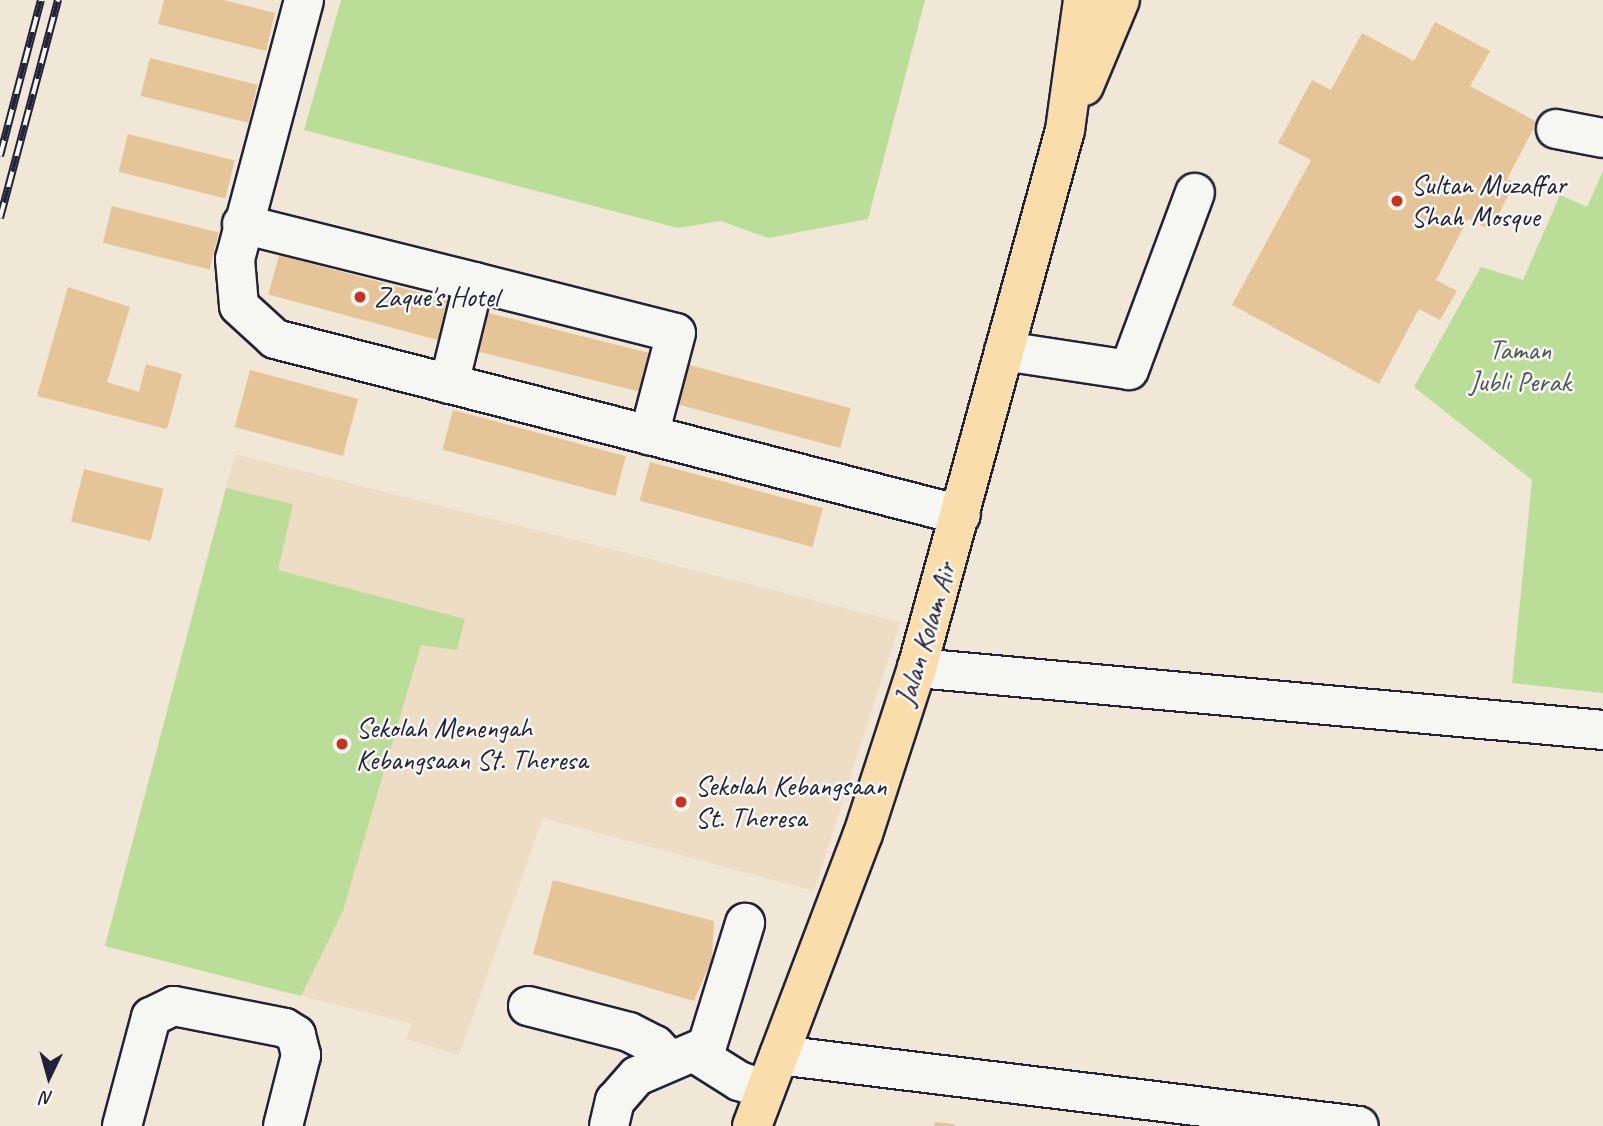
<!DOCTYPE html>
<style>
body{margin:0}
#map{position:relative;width:1603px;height:1126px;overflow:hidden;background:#f1e7d7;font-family:Caveat,sans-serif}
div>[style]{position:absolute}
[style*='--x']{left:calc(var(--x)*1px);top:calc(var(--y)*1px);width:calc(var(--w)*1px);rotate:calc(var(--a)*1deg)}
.built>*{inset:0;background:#edddc4}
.green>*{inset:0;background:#badd97}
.building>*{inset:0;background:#e5c597;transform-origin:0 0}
.roads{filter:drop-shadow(2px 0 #22223b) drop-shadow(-2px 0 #22223b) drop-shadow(0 2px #22223b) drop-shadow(0 -2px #22223b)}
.minor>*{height:38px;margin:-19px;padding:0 19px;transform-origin:19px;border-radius:19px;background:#f6f6f2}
.major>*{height:38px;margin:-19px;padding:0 19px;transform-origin:19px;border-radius:19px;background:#f9deab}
.rail>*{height:8px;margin-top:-4px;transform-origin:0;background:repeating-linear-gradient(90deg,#f6f6f2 0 16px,#22223b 0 32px);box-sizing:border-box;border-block:2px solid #22223b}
.dots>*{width:19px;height:19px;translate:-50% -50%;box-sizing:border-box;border:4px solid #f6f6f2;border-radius:50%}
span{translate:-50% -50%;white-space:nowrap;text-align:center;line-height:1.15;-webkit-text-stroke:5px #f6f6f2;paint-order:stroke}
.poi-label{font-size:28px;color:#22223b}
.left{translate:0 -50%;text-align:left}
.park-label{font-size:28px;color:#505a57}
.street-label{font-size:28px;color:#22223b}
.north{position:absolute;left:14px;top:1042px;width:70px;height:70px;-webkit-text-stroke:5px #f6f6f2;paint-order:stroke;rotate:185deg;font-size:19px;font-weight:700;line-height:28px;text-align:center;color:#22223b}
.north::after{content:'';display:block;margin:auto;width:24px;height:32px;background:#22223b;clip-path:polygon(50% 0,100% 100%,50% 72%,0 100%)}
</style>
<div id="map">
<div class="built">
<i style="clip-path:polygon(235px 454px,900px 622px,814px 891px,543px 818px,459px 1055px,406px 1039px,412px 1024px,105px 946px)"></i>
</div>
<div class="green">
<i style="clip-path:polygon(341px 0,925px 0,868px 219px,768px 238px,721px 221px,678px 228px,304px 130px)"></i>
<i style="clip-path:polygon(1603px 171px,1603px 693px,1512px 683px,1532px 480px,1414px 387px,1481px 267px,1523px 280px,1560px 195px,1587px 207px)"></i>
<i style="clip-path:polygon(226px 488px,293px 504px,278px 570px,465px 619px,457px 650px,421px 645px,343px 911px,301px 996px,105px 946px)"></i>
</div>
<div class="building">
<i style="clip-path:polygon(164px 0,224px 0,275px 13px,266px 51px,158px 24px)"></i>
<i style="clip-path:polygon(1435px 22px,1490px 51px,1470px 86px,1537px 122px,1507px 179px,1515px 183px,1490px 230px,1468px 219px,1436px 280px,1457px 291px,1440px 320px,1419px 309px,1379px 384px,1232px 305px,1311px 160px,1278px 143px,1312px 80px,1331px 90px,1362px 33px,1414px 61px)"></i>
<i style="left:150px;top:58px;width:111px;height:39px;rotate:14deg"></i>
<i style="left:128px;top:134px;width:110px;height:39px;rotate:14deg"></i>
<i style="left:112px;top:206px;width:110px;height:38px;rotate:14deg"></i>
<i style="left:279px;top:255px;width:179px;height:41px;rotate:15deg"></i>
<i style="clip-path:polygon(68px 287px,130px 307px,107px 382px,139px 392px,146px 364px,182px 374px,167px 429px,37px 396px)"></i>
<i style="left:481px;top:311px;width:179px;height:40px;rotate:14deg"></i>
<i style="left:678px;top:362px;width:179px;height:41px;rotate:15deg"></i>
<i style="left:250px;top:370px;width:112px;height:59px;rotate:15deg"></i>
<i style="left:453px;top:410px;width:179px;height:41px;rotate:15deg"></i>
<i style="left:650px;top:462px;width:179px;height:40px;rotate:15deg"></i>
<i style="left:84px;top:469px;width:82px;height:54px;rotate:14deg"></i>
<i style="clip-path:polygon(553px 880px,714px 921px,712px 959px,694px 1001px,533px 954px)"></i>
<i style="clip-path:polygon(935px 1122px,954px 1124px,954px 1126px,934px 1126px)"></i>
</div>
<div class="roads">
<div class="minor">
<i style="--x:304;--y:0;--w:268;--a:104.9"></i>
<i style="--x:235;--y:259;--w:47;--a:85.1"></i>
<i style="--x:239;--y:306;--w:49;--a:42.5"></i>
<i style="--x:275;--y:339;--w:708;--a:14.39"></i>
<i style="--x:1556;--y:129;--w:48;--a:10.8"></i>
<i style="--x:242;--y:224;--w:239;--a:14"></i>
<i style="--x:1004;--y:351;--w:126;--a:8.6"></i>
<i style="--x:1129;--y:370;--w:189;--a:-69.6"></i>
<i style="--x:449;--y:384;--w:105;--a:-76.2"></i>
<i style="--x:474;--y:282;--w:208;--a:14.2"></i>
<i style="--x:676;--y:333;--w:106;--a:104.8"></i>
<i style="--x:917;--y:668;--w:689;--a:5.16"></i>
<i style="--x:528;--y:1006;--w:104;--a:14.4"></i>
<i style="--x:629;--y:1032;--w:29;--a:27"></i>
<i style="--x:655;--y:1045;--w:21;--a:47"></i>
<i style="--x:696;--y:1054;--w:51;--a:32.1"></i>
<i style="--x:739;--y:1081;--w:28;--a:18"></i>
<i style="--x:779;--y:1055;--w:584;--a:6.98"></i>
<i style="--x:122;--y:1126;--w:113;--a:-75.1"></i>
<i style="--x:151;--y:1017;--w:25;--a:-26"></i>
<i style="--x:174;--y:1006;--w:113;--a:11.2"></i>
<i style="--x:285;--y:1028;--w:13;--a:32"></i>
<i style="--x:296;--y:1035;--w:21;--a:76"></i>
<i style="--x:301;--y:1055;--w:73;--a:104.2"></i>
<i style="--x:609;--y:1126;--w:26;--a:-77"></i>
<i style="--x:615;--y:1101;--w:33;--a:-49"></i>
<i style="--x:637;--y:1076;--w:76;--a:-23.2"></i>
<i style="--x:707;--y:1046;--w:129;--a:-72.8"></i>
</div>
<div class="major">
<i style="--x:1084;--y:86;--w:93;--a:-67.3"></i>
<i style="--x:752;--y:1126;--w:312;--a:-69.2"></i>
<i style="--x:863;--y:834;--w:175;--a:-72"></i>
<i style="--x:917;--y:668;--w:558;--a:-74.62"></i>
<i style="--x:1065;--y:130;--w:131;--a:-82.1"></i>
</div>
</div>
<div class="rail">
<i style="--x:0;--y:156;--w:161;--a:-75.3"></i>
<i style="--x:0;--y:218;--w:226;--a:-75.1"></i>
</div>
<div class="dots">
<i style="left:1397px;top:201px;background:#c8321e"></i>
<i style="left:360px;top:297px;background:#c8321e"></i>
<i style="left:342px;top:744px;background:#c8321e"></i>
<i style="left:681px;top:802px;background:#c8321e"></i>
</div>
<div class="poi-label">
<span class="left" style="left:1411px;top:201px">Sultan Muzaffar<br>Shah Mosque</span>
<span class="left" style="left:374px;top:297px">Zaque's Hotel</span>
<span class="left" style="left:356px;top:744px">Sekolah Menengah<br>Kebangsaan St. Theresa</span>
<span class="left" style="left:695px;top:802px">Sekolah Kebangsaan<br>St. Theresa</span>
</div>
<div class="park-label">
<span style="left:1520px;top:366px">Taman<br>Jubli Perak</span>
</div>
<div class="street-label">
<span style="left:926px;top:634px;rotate:-73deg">Jalan Kolam Air</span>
</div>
<div class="north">N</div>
</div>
